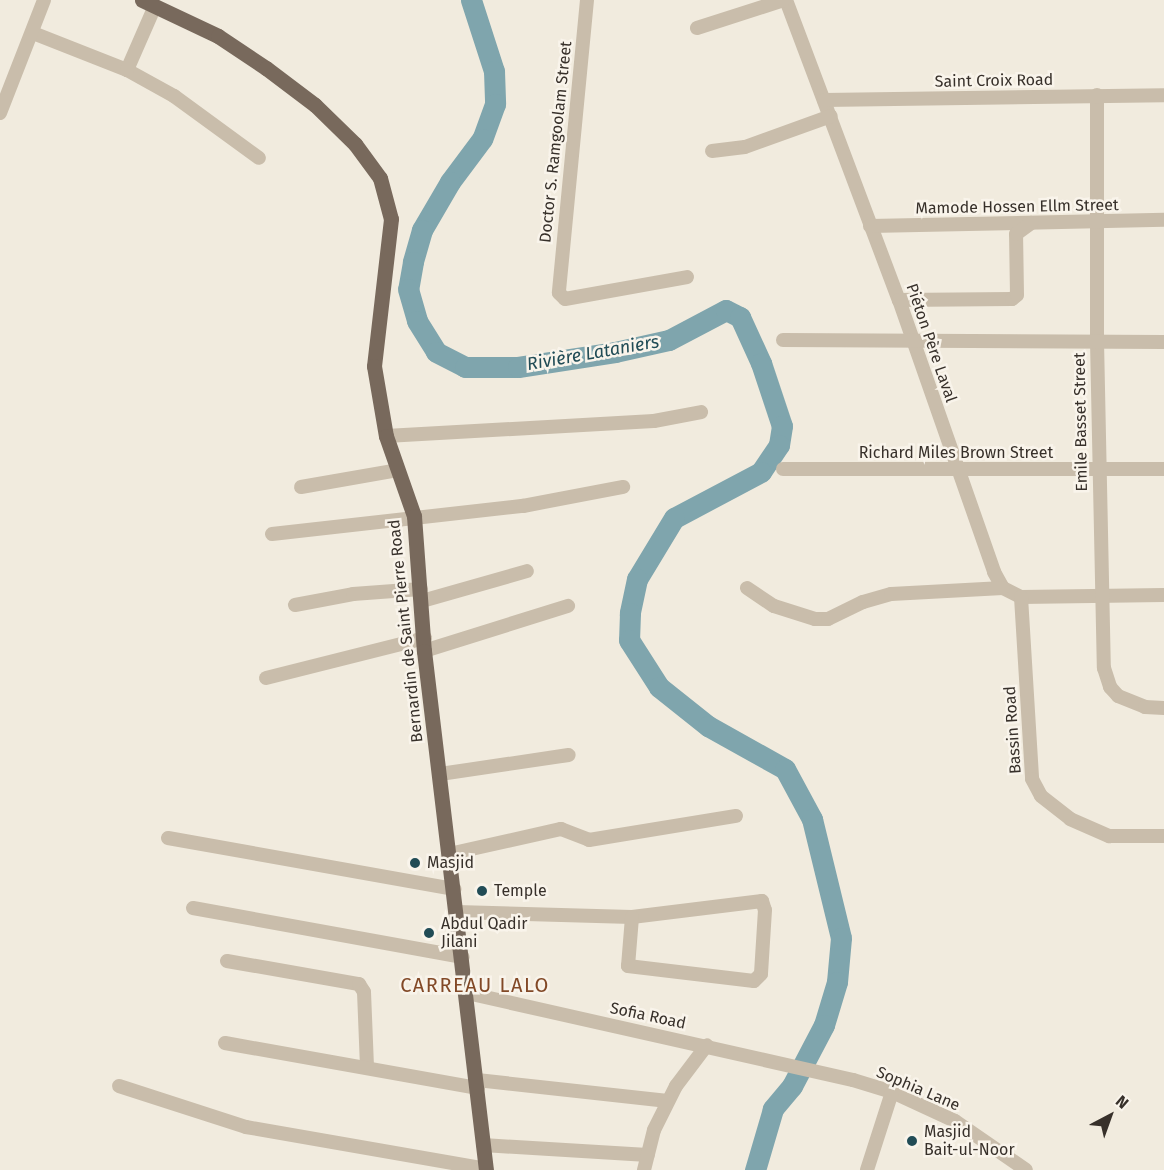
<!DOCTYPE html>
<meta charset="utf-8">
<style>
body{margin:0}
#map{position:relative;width:1164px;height:1170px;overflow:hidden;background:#f1ebde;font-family:"Fira Sans",sans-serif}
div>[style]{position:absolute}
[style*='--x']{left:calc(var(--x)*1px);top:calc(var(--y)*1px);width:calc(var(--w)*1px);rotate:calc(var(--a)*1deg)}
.river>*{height:21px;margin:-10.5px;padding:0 10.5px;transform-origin:10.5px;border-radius:10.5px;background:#7fa5ad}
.minor>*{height:14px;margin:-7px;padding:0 7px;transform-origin:7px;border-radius:7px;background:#c9bdab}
.major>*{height:15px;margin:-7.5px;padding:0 7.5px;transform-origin:7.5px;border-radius:7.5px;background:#78695c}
.dots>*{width:16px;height:16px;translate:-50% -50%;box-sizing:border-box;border:3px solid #f9f4eb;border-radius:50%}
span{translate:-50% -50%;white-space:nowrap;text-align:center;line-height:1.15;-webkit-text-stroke:5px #f9f4eb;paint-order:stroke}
.street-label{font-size:16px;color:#37302a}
.poi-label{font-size:16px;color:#37302a}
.left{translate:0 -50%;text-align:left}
.water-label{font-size:18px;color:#214c56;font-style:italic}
.quarter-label{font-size:20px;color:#824927;letter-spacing:1.5px}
.north{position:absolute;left:1080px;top:1086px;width:60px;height:60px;-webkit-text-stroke:4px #f9f4eb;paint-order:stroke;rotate:41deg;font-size:16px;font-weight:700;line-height:24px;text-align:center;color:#37302a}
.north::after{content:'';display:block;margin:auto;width:21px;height:27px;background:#37302a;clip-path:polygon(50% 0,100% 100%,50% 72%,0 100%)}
</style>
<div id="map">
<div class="river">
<i style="--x:471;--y:0;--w:75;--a:72.1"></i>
<i style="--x:494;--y:71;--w:33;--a:88"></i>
<i style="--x:495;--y:104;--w:37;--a:110"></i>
<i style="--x:482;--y:139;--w:54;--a:126.7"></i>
<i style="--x:450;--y:182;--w:56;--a:120.3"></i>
<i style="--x:422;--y:230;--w:33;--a:106"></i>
<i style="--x:413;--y:262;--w:27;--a:100"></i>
<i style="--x:408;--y:289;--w:33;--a:74"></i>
<i style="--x:417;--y:321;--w:36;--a:58"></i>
<i style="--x:436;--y:352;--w:33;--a:27"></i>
<i style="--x:465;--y:367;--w:53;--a:0"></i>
<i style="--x:518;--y:367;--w:98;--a:-8.8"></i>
<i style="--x:615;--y:352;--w:55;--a:-12.5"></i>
<i style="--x:669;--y:340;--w:64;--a:-27.8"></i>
<i style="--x:726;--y:310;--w:16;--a:27"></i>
<i style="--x:740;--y:317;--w:51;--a:65.5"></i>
<i style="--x:761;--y:363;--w:66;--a:71.6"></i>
<i style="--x:782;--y:426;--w:19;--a:99"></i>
<i style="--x:779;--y:445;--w:32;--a:124"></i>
<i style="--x:761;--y:472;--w:98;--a:152.1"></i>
<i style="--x:674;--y:518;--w:71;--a:121.2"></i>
<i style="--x:637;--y:579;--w:35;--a:102"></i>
<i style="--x:630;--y:613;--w:27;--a:92"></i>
<i style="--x:629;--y:640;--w:56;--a:57.4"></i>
<i style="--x:659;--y:687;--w:63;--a:38.5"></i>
<i style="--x:708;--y:726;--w:88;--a:29.2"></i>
<i style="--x:785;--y:769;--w:57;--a:61.6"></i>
<i style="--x:812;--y:819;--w:122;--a:76.3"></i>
<i style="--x:841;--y:938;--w:44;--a:95.2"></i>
<i style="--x:837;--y:982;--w:45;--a:106.8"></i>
<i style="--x:824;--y:1025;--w:69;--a:117.7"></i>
<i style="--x:792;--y:1086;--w:30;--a:130"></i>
<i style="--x:773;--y:1109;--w:64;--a:106.4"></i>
</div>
<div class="minor">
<i style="--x:587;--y:0;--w:294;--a:95.5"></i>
<i style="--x:559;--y:293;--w:8;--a:45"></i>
<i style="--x:565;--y:299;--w:124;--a:-10.2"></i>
<i style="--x:786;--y:0;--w:321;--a:69.4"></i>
<i style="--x:899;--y:300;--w:288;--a:70.7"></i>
<i style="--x:994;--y:572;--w:18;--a:61"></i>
<i style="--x:1003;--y:588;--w:20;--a:27"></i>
<i style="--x:1021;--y:597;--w:143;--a:-0.8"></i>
<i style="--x:697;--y:28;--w:91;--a:-17.8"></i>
<i style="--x:33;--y:33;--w:101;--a:21.5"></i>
<i style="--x:127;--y:70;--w:54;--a:29"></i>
<i style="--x:174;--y:96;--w:105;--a:36.1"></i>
<i style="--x:127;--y:70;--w:70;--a:-66.4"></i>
<i style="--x:1097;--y:95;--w:246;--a:90"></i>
<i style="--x:1097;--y:341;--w:327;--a:88.8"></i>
<i style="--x:1104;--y:668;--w:20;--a:72"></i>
<i style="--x:1110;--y:687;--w:12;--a:48"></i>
<i style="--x:1118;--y:696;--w:29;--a:22"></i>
<i style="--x:1145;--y:707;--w:19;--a:3"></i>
<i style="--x:824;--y:100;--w:340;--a:-0.8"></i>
<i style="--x:0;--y:113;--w:121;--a:-68.7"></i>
<i style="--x:712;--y:151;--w:33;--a:-7"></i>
<i style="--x:745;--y:147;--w:91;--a:-19.8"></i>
<i style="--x:870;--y:226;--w:294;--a:-1.2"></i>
<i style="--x:899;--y:300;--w:113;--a:-0.5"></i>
<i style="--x:1012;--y:299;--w:6;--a:-39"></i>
<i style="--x:1017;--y:295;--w:61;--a:-90.9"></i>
<i style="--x:1016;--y:234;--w:19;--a:-36"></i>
<i style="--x:783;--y:340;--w:381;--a:0.3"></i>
<i style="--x:386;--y:436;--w:268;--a:-3.2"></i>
<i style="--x:654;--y:421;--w:48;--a:-10.8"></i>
<i style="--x:783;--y:469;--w:381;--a:0"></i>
<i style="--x:301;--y:487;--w:98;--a:-9.9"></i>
<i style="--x:272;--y:534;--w:253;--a:-6.4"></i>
<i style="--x:523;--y:506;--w:102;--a:-10.8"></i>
<i style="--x:747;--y:588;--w:32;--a:34"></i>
<i style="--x:774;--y:606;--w:43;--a:17.6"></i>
<i style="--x:815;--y:619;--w:13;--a:0"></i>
<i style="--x:828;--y:619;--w:39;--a:-26"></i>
<i style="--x:863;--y:602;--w:29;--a:-16"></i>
<i style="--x:891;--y:594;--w:112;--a:-3.1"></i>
<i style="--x:1021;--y:597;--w:182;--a:86.5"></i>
<i style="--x:1032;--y:779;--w:19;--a:62"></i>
<i style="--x:1041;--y:796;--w:37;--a:38"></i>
<i style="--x:1070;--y:819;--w:43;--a:23.6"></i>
<i style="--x:1109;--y:836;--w:55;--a:0"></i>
<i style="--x:422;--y:601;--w:109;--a:-15.9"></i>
<i style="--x:295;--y:605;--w:59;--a:-10.7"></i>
<i style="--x:353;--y:594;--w:68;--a:-4.2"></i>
<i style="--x:424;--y:651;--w:151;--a:-17.4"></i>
<i style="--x:266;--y:678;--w:164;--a:-14.1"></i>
<i style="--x:440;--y:774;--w:130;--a:-8.4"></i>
<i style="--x:168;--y:838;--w:291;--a:10.1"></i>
<i style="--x:449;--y:854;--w:115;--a:-12.6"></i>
<i style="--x:561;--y:829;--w:30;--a:21"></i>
<i style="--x:589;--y:840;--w:149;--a:-9.3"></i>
<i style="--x:193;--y:908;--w:274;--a:10.3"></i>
<i style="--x:457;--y:912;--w:175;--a:1.6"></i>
<i style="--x:632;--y:917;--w:131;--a:-7"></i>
<i style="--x:762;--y:901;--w:9;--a:72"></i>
<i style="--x:765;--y:910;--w:64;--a:93.6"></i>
<i style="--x:761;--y:974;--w:10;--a:135"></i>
<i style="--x:754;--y:981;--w:127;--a:-173.2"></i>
<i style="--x:628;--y:966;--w:49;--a:-85.3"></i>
<i style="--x:227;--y:961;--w:134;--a:9.9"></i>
<i style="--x:359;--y:984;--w:9;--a:58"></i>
<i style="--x:364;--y:992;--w:75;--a:87.7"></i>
<i style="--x:467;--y:993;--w:396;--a:12.7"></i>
<i style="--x:853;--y:1080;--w:41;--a:17.1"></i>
<i style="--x:892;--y:1092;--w:69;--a:24.7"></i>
<i style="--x:955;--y:1121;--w:86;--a:34.6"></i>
<i style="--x:225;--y:1043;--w:257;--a:10.1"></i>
<i style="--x:477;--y:1080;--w:192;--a:6.3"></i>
<i style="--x:119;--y:1086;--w:133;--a:17.9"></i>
<i style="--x:246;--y:1127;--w:244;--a:9.9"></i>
<i style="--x:483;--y:1145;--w:165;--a:3.5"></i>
<i style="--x:644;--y:1170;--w:41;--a:-76"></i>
<i style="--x:654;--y:1130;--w:49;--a:-63.4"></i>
<i style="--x:676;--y:1086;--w:51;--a:-52.9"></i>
<i style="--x:867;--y:1170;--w:82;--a:-72.2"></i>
</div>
<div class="major">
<i style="--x:142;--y:0;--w:84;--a:25.3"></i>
<i style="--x:218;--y:36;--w:58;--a:33.7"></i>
<i style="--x:266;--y:68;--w:61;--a:37.1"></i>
<i style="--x:315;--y:105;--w:56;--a:44.3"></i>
<i style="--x:355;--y:144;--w:42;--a:53.7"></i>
<i style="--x:380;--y:178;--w:42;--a:75"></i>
<i style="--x:391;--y:219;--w:148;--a:96.6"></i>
<i style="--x:374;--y:366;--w:71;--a:80.3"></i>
<i style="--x:386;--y:436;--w:85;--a:70.7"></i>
<i style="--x:414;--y:516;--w:135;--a:85.8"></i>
<i style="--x:424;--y:651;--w:523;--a:83.19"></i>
</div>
<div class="dots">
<i style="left:415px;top:863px;background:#214c56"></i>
<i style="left:482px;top:891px;background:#214c56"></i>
<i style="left:429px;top:933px;background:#214c56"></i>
<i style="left:912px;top:1141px;background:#214c56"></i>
</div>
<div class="street-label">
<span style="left:994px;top:81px;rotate:-1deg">Saint Croix Road</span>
<span style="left:556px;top:142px;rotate:-84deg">Doctor S. Ramgoolam Street</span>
<span style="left:1017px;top:207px;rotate:-1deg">Mamode Hossen Ellm Street</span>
<span style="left:931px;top:343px;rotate:71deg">Piéton Père Laval</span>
<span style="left:1081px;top:422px;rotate:-91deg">Emile Basset Street</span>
<span style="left:956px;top:453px">Richard Miles Brown Street</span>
<span style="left:406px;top:631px;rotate:-96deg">Bernardin de Saint Pierre Road</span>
<span style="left:1013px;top:730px;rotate:-94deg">Bassin Road</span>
<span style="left:648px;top:1016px;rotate:12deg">Sofia Road</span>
<span style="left:918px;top:1089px;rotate:23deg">Sophia Lane</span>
</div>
<div class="poi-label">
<span class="left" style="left:427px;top:863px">Masjid</span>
<span class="left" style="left:494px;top:891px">Temple</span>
<span class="left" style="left:441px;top:933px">Abdul Qadir<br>Jilani</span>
<span class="left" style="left:924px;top:1141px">Masjid<br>Bait-ul-Noor</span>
</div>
<div class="water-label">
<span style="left:593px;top:353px;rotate:-10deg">Rivière Lataniers</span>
</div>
<div class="quarter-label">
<span style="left:475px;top:985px">CARREAU LALO</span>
</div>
<div class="north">N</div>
</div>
